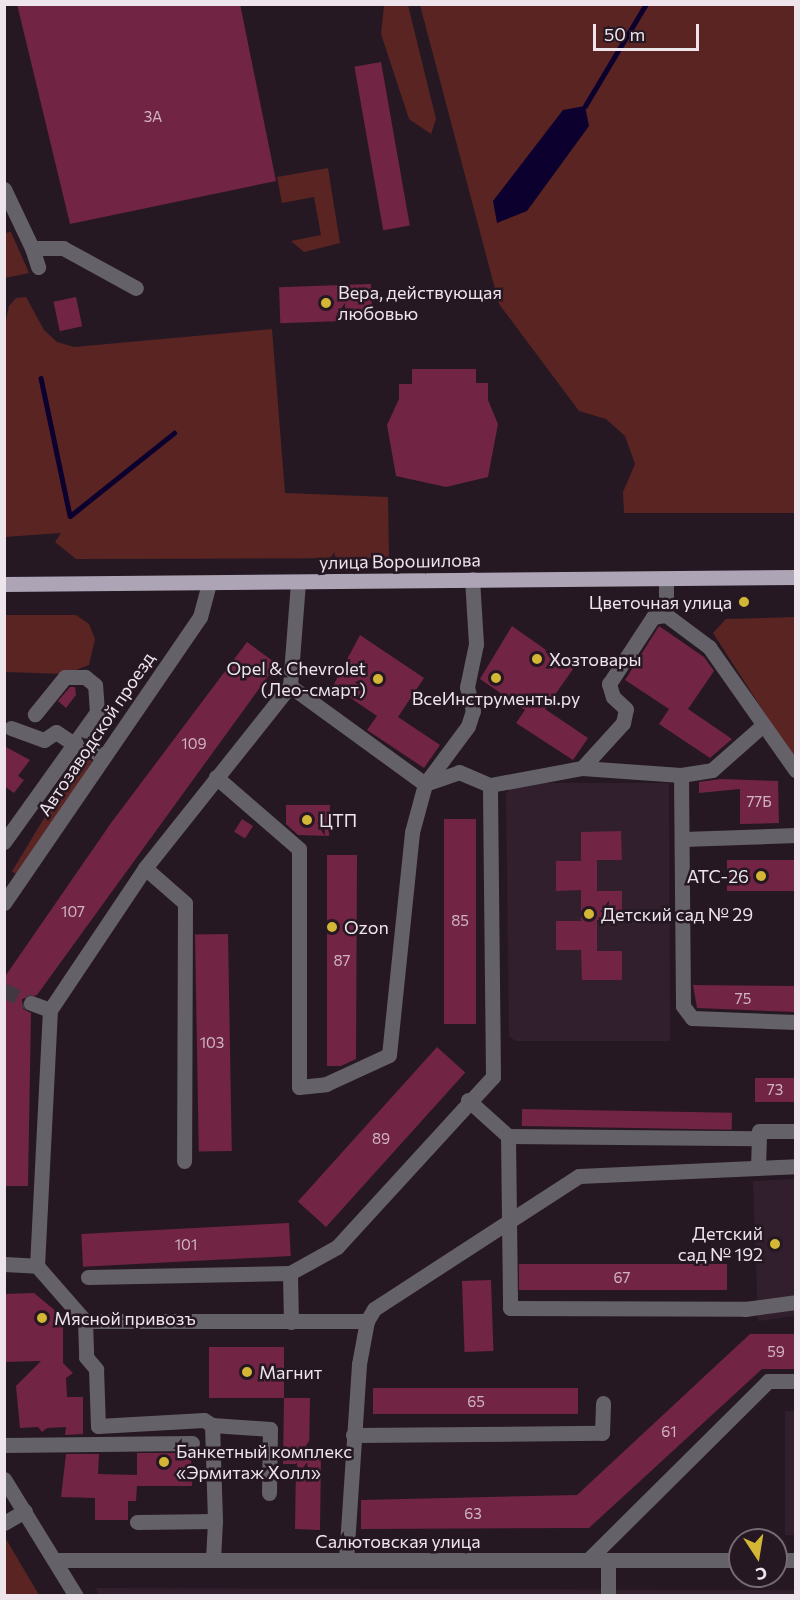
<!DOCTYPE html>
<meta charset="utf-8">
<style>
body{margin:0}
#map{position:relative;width:800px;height:1600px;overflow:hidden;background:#251823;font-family:Commissioner,sans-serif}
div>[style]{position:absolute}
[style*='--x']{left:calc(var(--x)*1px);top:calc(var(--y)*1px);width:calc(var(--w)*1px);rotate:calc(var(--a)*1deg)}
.built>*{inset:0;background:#321f2e;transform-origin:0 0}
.green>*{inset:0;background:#5a2423;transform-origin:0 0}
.water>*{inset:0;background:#0b002e}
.stream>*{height:4.5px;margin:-2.25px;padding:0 2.25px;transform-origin:2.25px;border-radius:2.25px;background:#0b002e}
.building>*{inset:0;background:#712444;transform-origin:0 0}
.minor-tunnel>*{height:15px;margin-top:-7.5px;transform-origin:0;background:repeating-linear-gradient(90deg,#433741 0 15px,transparent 0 23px)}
.minor>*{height:15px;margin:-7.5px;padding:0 7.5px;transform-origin:7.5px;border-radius:7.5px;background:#656168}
.major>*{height:15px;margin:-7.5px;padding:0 7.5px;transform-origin:7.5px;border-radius:7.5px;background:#ada5b5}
.dots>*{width:16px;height:16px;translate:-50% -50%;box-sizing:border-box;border:3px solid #251823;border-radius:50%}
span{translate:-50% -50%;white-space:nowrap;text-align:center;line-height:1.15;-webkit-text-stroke:5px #251823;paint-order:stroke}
.number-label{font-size:15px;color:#cfb4c1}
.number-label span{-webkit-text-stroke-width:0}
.poi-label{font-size:18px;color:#eee4eb}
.left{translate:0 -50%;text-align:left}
.right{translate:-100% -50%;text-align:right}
.street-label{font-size:18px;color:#eee4eb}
.frame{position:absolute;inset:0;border:6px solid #eee4eb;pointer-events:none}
.north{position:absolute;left:728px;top:1528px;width:60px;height:60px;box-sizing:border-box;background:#251823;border:2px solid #756a73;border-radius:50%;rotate:168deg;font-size:16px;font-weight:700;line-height:24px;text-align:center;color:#eee4eb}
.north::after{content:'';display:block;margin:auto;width:21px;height:27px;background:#d3b635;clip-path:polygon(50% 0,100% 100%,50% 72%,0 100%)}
.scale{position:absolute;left:593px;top:24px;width:106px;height:27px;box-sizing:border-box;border:3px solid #eee4eb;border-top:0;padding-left:8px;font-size:18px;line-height:21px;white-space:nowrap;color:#eee4eb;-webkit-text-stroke:4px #251823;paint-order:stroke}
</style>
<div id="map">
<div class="built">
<i style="clip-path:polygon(516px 783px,669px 783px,670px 1041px,515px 1041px,509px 1036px,506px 793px)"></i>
<i style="clip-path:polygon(795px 1179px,795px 1316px,758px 1321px,753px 1181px)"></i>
<i style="left:785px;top:1411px;width:10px;height:124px"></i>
<i style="clip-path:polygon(96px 1588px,795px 1590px,796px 1595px,100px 1596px)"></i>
</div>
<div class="green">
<i style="clip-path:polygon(384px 5px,408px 5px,436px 119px,431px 134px,409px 119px,381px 34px)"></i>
<i style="clip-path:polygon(420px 5px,795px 5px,795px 513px,624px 513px,623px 492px,635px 464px,625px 436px,606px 419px,579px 411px,499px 304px)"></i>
<i style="clip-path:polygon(328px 168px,340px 243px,304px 252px,291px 241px,321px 235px,314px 197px,282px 203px,277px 177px)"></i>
<i style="clip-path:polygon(11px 232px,29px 273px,5px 278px,5px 233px)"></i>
<i style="clip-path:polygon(26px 297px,44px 330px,57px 342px,74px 347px,272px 329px,285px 493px,388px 497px,389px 558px,76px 559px,55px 542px,61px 533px,5px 537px,5px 325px,9px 306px,16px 298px)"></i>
<i style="clip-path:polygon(5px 615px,76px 615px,89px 624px,95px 639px,89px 665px,65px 674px,5px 672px)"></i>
<i style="clip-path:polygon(795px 617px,795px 760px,713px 633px,726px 619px)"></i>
<i style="left:82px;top:755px;width:12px;height:136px;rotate:31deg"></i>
<i style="clip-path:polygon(5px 1539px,6px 1539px,39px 1595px,5px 1595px)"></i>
</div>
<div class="water">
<i style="clip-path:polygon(585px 106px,589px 126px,527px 211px,497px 223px,493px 201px,563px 110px)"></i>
</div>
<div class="stream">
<i style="--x:585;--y:106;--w:119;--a:-59.1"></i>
<i style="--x:41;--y:378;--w:141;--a:78.1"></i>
<i style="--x:70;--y:516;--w:133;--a:-38.6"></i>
</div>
<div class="building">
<i style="clip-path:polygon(17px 4px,240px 4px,276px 181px,70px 224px)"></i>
<i style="left:381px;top:62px;width:166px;height:27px;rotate:80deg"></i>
<i style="left:371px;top:284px;width:36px;height:92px;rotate:88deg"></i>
<i style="left:76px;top:297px;width:30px;height:23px;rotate:78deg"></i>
<i style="clip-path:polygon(412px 369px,476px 369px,476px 383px,488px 383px,488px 400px,498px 424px,488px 477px,446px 487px,396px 476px,387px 425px,399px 399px,399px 384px,412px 384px)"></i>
<i style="clip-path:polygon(512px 626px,573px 669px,545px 709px,588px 738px,573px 760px,516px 723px,525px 710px,480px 679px)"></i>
<i style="clip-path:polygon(659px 626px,704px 657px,714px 671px,688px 709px,732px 739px,710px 758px,659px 724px,669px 709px,625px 680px)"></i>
<i style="clip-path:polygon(360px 635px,424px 678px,398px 717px,440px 745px,424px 768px,367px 730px,377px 716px,333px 686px)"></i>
<i style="clip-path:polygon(247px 642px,277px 664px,37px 995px,22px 999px,23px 1009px,31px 1013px,28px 1186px,4px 1186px,4px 978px,111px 823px)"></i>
<i style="clip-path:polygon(70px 687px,75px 687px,76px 695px,66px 708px,58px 701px)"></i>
<i style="clip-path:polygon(4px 746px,30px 760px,18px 776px,24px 780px,14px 793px,4px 786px)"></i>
<i style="clip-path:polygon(721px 779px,778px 781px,779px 823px,740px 824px,740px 789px,699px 793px,699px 782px)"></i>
<i style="clip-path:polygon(286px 805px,330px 805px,329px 836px,298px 835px,286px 824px)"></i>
<i style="left:242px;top:819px;width:13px;height:15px;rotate:32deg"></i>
<i style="left:444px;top:819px;width:32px;height:205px"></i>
<i style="clip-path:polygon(621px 831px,622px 860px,597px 860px,597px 891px,622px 891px,622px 920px,597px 920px,597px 951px,622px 951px,622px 980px,582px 980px,581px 950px,556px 950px,556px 921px,581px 921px,581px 890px,556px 891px,556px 861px,581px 861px,581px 832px)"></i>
<i style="clip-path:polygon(327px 855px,357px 855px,356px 1059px,341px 1066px,327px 1066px)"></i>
<i style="left:727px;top:860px;width:68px;height:31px"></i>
<i style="left:228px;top:934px;width:217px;height:33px;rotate:89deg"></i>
<i style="clip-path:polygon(693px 985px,795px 986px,795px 1012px,697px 1008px)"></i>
<i style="left:437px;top:1047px;width:38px;height:208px;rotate:42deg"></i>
<i style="left:755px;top:1078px;width:40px;height:24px"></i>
<i style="left:522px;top:1109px;width:210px;height:17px;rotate:1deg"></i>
<i style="left:289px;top:1223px;width:33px;height:208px;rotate:87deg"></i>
<i style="left:519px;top:1264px;width:208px;height:26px"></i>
<i style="left:491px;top:1280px;width:71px;height:29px;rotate:88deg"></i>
<i style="clip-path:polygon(34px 1293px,63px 1317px,63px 1363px,73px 1373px,66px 1378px,67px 1397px,83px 1397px,83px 1434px,65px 1435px,66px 1427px,47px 1428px,42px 1432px,38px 1427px,20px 1428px,16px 1386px,41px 1361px,4px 1362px,4px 1294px)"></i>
<i style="clip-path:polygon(750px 1334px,795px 1334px,795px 1369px,762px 1369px,589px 1528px,361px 1529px,361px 1500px,577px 1495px)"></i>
<i style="left:209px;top:1347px;width:75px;height:51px"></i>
<i style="left:578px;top:1388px;width:26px;height:205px;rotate:90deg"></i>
<i style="clip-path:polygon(284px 1398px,310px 1398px,309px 1458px,321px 1457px,320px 1530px,295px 1529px,296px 1464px,283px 1464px)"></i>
<i style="clip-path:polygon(137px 1453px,191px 1453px,192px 1486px,137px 1486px,136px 1501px,128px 1501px,128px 1520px,95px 1520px,95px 1498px,61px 1497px,66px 1454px,99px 1454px,98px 1474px,137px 1475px)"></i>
</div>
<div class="minor-tunnel">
<i style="--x:4;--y:990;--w:30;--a:26"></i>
</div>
<div class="minor">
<i style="--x:4;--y:189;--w:65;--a:64.6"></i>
<i style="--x:32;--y:248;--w:31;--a:0"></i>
<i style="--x:63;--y:248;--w:83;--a:28.7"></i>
<i style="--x:32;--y:248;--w:20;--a:72"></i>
<i style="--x:666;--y:615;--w:36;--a:-90"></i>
<i style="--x:290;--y:686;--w:167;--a:36"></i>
<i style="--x:425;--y:784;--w:72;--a:-53.4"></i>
<i style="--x:468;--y:726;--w:16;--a:-72"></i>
<i style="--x:473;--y:711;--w:25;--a:-104"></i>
<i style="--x:467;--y:687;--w:44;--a:-78.2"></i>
<i style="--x:476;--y:644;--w:65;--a:-93.5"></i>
<i style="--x:11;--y:728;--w:35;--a:20"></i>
<i style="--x:44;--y:740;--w:14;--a:-34"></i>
<i style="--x:56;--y:732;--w:22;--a:34"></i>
<i style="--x:79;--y:738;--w:31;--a:40"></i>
<i style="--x:582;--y:768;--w:99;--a:4"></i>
<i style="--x:681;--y:775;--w:31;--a:-9"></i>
<i style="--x:712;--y:770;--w:68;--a:-41.4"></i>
<i style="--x:681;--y:775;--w:231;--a:89.5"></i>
<i style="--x:683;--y:1006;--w:15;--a:53"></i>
<i style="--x:692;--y:1018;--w:104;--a:2.2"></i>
<i style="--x:216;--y:777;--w:110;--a:40.9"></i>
<i style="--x:299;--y:849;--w:238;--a:90"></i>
<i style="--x:299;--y:1087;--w:27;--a:-6"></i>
<i style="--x:326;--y:1084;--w:69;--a:-24.7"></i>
<i style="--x:389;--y:1055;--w:224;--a:-84.1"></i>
<i style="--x:412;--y:832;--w:50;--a:-74.8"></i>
<i style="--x:425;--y:784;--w:36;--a:-19"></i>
<i style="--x:459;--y:772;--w:34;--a:23"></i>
<i style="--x:490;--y:785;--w:94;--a:-10.5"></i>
<i style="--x:582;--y:768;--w:61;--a:-47.7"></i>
<i style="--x:623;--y:723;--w:14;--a:-78"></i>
<i style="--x:626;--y:709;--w:18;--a:-137"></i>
<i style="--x:613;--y:697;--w:14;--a:-107"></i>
<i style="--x:609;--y:684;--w:80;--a:-56.7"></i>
<i style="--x:653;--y:617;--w:13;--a:-9"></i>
<i style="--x:666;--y:615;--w:54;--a:36.7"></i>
<i style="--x:709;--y:647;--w:151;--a:54.9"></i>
<i style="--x:683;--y:839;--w:113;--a:-2"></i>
<i style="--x:4;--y:842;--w:160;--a:-54.4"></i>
<i style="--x:97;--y:712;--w:27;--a:-94"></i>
<i style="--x:95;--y:685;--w:13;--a:-141"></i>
<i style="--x:85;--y:677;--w:20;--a:180"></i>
<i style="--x:65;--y:677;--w:48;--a:129"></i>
<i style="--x:145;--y:868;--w:53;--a:41.2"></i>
<i style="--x:185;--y:903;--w:258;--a:90.2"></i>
<i style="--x:4;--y:903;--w:347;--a:-55.6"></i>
<i style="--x:200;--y:617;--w:35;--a:-75"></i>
<i style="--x:31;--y:1003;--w:20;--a:20"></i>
<i style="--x:468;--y:1100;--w:54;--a:42"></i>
<i style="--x:508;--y:1136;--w:248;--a:0.5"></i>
<i style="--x:508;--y:1136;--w:172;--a:89.3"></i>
<i style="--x:510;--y:1308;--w:235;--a:0.2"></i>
<i style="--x:745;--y:1309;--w:51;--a:-7.8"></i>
<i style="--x:758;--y:1166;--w:35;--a:-88"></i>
<i style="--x:759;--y:1131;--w:37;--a:0"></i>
<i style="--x:4;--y:1264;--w:33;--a:3"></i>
<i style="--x:37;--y:1266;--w:73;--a:48.9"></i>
<i style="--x:85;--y:1321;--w:282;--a:0"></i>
<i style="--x:37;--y:1266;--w:256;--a:-87.1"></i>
<i style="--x:50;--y:1010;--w:171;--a:-56.2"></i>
<i style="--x:145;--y:868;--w:233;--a:-51.5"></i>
<i style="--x:290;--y:686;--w:104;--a:-85.6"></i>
<i style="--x:88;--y:1277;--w:202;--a:-1.1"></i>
<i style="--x:85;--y:1321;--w:36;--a:88"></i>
<i style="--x:86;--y:1357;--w:16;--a:50"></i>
<i style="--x:96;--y:1369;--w:57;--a:88"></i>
<i style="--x:98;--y:1426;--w:106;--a:-3.2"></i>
<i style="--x:204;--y:1420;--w:9;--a:32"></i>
<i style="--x:212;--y:1425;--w:96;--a:88.2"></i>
<i style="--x:291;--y:1322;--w:49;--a:-91.2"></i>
<i style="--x:290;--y:1273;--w:54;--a:-29"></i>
<i style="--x:337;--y:1247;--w:231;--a:-47.5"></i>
<i style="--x:493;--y:1077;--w:292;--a:-90.6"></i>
<i style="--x:212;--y:1425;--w:58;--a:3.9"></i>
<i style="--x:270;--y:1429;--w:64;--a:90.9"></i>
<i style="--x:353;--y:1435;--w:249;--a:-0.5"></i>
<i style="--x:602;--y:1433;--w:30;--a:-88"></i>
<i style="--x:4;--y:1445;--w:188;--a:-0.6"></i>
<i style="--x:4;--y:1479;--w:137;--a:58.4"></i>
<i style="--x:137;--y:1522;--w:78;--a:-0.7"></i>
<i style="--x:215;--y:1521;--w:39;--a:93"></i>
<i style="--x:4;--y:1523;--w:24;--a:-30"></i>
<i style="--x:56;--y:1560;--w:684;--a:0"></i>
<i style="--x:346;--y:1560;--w:196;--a:-86.2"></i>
<i style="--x:359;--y:1364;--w:44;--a:-79.5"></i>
<i style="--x:367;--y:1321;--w:14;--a:-60"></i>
<i style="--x:374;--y:1309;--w:244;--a:-33"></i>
<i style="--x:579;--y:1176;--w:217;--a:-2.6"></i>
<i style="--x:588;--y:1560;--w:254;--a:-44.8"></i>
<i style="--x:768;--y:1381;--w:28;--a:0"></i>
<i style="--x:608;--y:1560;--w:36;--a:90"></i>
<i style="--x:776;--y:1560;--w:20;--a:0"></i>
</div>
<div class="major">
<i style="--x:4;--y:584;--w:792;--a:-0.51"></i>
</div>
<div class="dots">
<i style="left:326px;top:303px;background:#d3b635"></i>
<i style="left:744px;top:602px;background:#d3b635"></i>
<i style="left:537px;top:659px;background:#d3b635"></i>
<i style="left:496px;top:678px;background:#d3b635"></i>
<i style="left:378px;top:679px;background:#d3b635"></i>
<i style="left:307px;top:820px;background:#d3b635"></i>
<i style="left:761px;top:876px;background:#d3b635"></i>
<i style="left:589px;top:914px;background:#d3b635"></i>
<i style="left:332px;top:927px;background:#d3b635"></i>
<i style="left:775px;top:1244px;background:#d3b635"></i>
<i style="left:42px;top:1318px;background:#d3b635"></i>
<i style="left:247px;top:1372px;background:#d3b635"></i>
<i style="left:164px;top:1462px;background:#d3b635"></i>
</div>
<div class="number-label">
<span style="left:153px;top:117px">3А</span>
<span style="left:194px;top:744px">109</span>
<span style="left:759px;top:802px">77Б</span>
<span style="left:73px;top:912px">107</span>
<span style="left:460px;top:921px">85</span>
<span style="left:342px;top:961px">87</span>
<span style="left:743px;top:999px">75</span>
<span style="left:212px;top:1043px">103</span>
<span style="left:775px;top:1090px">73</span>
<span style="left:381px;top:1139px">89</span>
<span style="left:186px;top:1245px">101</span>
<span style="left:622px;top:1278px">67</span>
<span style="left:776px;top:1352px">59</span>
<span style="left:476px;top:1402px">65</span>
<span style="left:669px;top:1432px">61</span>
<span style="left:473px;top:1514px">63</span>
</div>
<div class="poi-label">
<span class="left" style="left:338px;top:303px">Вера, действующая<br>любовью</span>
<span class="right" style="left:732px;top:602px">Цветочная улица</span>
<span class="left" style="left:549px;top:659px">Хозтовары</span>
<span class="right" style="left:366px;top:679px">Opel &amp; Chevrolet<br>(Лео-смарт)</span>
<span style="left:496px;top:698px">ВсеИнструменты.ру</span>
<span class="left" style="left:319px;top:820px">ЦТП</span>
<span class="right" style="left:749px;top:876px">АТС-26</span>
<span class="left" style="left:601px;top:914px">Детский сад № 29</span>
<span class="left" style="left:344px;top:927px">Ozon</span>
<span class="right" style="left:763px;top:1244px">Детский<br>сад № 192</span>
<span class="left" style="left:54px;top:1318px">Мясной привозъ</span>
<span class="left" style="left:259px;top:1372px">Магнит</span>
<span class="left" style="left:176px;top:1462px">Банкетный комплекс<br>«Эрмитаж Холл»</span>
</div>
<div class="street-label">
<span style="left:400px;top:561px;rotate:-1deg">улица Ворошилова</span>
<span style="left:96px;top:734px;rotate:-56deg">Автозаводской проезд</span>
<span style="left:398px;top:1541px">Салютовская улица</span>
</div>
<div class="frame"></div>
<div class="north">С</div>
<div class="scale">50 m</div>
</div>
